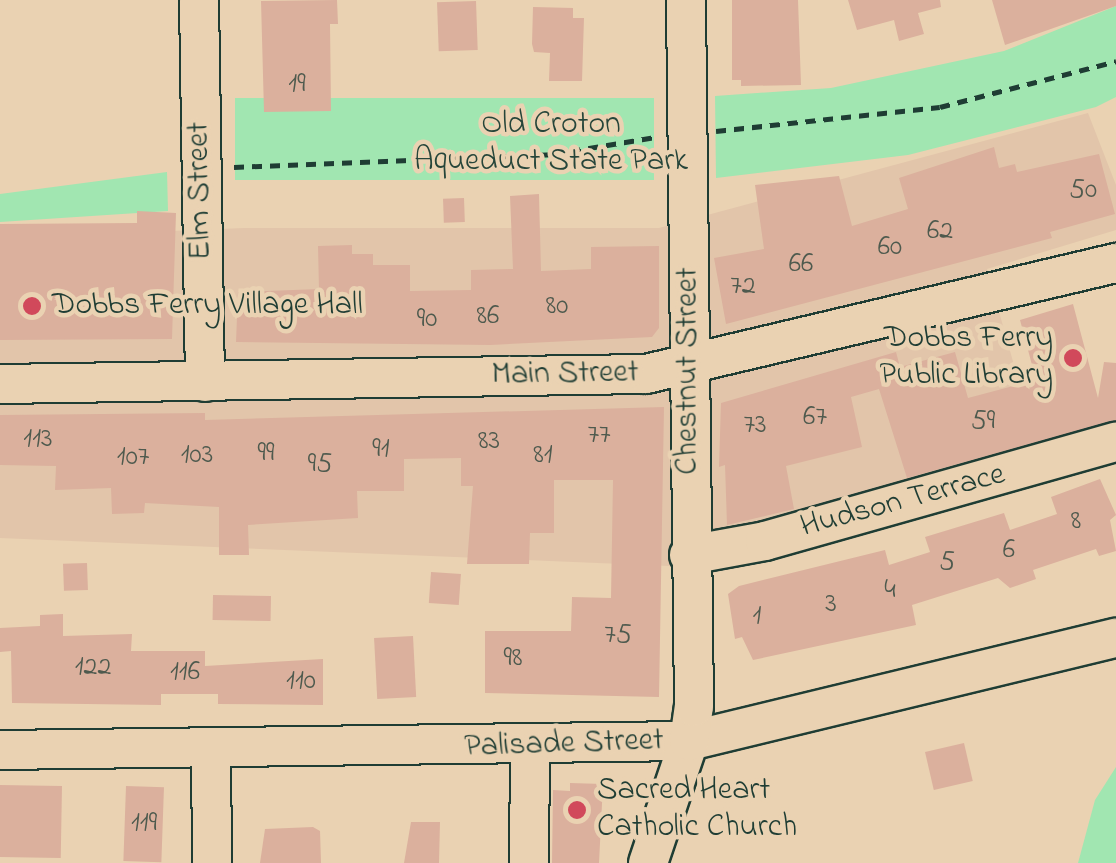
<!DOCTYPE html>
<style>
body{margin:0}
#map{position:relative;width:1116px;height:863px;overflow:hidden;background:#ead2b2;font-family:"Indie Flower",sans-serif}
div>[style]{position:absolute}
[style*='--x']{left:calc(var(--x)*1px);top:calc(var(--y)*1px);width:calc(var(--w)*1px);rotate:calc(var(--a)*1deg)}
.built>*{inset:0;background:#e2c5aa}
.green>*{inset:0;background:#a1e6b1;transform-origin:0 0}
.building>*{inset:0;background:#dbb09d;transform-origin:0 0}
.path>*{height:5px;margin-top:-2.5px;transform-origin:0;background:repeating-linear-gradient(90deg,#1f3d34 0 10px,transparent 0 18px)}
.roads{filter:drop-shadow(2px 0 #1f3d34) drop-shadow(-2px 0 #1f3d34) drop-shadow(0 2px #1f3d34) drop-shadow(0 -2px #1f3d34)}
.minor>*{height:38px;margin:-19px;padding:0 19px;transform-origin:19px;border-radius:19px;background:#ead2b2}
.dots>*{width:28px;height:28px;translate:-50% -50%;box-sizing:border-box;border:5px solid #ead2b2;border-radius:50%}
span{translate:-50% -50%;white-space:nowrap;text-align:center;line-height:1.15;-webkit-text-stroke:9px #ead2b2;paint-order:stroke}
.number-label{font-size:28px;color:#4e5a4e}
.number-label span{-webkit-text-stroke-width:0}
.park-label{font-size:32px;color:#26453a}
.street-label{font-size:32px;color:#1f3d34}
.poi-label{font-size:32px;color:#1f3d34}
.left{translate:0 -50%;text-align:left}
.right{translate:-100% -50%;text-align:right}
</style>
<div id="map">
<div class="built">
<i style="clip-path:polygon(1088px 113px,1116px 185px,1116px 230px,987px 269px,1039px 454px,669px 566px,0 538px,0 238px,244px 228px,659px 228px)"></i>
</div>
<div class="green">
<i style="clip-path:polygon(1116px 6px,1116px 97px,1096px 107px,908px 155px,716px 178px,715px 96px,831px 88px,1004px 51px)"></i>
<i style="left:654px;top:98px;width:82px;height:419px;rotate:90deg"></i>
<i style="clip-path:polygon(167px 172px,168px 211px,0 222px,0 194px)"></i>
<i style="clip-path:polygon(1116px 767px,1116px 863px,1078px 863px,1095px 800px)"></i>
</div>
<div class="building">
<i style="clip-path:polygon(337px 0,338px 24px,330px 24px,331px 111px,264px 112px,261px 1px)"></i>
<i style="clip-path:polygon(732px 0,798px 0,801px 85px,741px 86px,741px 80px,732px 80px)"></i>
<i style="clip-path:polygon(848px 0,940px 0,941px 7px,918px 13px,924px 34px,899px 41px,894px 20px,857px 30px)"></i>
<i style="clip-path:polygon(992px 0,1116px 0,1116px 6px,1005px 45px)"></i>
<i style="left:476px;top:1px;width:49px;height:39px;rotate:88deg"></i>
<i style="clip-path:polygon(533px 7px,573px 8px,573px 18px,584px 18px,582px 81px,549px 81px,550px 53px,534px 52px,532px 44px)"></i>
<i style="clip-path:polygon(994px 147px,999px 168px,1015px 164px,1017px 172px,1099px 154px,1115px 214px,1050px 232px,1052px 238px,726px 324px,714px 258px,764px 249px,755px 185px,839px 176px,852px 226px,908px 209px,899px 178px)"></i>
<i style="clip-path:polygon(539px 194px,541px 271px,591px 269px,591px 247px,659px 246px,659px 328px,652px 337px,490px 345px,236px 342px,238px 292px,319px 289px,318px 246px,352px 245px,352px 254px,373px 254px,373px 265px,410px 265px,410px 291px,471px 290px,471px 270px,513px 269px,510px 196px)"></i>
<i style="left:464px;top:198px;width:24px;height:21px;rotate:88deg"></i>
<i style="clip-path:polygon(137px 211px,176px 213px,172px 339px,0 340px,0 224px,137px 223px)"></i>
<i style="clip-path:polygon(1073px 304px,1098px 398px,1104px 362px,1116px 363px,1116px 420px,907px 478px,879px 389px,851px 397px,862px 447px,786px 466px,794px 509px,727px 525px,725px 465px,719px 467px,721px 403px,896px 352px,900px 367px,955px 352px,968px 398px,1036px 380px,1020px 320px)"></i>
<i style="clip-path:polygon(664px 407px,659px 697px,485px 693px,485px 631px,571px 631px,572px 597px,611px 598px,613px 480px,554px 480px,554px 533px,530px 533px,529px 564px,467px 564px,473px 486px,461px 486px,461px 458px,404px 459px,404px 491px,357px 491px,358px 518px,248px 525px,249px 555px,219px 555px,219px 507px,145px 503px,144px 513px,112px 514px,111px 488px,55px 490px,56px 466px,0 465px,0 415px,205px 413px,205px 420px)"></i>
<i style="clip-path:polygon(1100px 479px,1116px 515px,1110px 520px,1116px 551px,1099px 556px,1096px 549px,1033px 570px,1036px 579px,1010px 588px,998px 578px,912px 605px,916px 625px,753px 660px,742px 637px,735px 639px,728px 594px,739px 586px,885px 550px,889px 565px,930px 552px,925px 537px,1004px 513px,1010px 530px,1057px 514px,1051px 497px)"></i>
<i style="left:87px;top:563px;width:27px;height:24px;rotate:88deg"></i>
<i style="left:431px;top:572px;width:30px;height:31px;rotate:4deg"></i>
<i style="left:213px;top:595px;width:58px;height:25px;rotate:1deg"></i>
<i style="clip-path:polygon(63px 614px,63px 636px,132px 634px,131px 651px,205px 651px,205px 666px,323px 659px,323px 705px,218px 704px,218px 694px,161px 694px,161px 705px,12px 703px,11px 651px,0 652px,0 628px,40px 626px,40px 615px)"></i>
<i style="left:413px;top:636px;width:61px;height:39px;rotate:87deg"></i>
<i style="left:964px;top:743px;width:39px;height:40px;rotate:77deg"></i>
<i style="clip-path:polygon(570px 783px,603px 784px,599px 863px,552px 863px,553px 790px,570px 791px)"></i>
<i style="left:0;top:785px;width:62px;height:72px;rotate:1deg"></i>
<i style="left:126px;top:786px;width:38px;height:75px;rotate:2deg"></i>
<i style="clip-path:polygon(411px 822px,440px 822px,439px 863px,404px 863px)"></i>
<i style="clip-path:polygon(313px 827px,320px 831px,321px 863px,260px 863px,265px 829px)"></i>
</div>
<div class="path">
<i style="--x:716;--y:131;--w:225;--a:-6.1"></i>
<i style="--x:940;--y:107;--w:182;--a:-14.6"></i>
<i style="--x:234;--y:167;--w:319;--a:-2.3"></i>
<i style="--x:553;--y:154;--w:104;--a:-9.4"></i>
</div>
<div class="roads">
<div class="minor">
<i style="--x:199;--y:0;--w:382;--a:89.1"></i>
<i style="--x:0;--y:384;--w:646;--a:-0.89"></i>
<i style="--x:646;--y:374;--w:483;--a:-13.3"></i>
<i style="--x:689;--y:555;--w:77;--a:-10.4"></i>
<i style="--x:765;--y:541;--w:365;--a:-15.8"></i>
<i style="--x:211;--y:749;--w:114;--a:89.5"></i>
<i style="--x:0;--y:750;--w:689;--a:-0.75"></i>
<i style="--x:689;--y:741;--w:439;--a:-13.6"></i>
<i style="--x:529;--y:863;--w:116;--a:-89.5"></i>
<i style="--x:648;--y:863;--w:129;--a:-71.4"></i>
<i style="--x:689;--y:741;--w:34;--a:-82"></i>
<i style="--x:694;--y:707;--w:707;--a:-90.65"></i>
</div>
</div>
<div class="dots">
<i style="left:32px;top:306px;background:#d1495b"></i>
<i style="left:1073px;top:358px;background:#d1495b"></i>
<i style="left:577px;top:810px;background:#d1495b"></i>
</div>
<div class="number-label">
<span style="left:297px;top:85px">19</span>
<span style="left:1083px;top:191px">50</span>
<span style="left:940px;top:232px">62</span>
<span style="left:890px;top:248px">60</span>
<span style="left:801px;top:265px">66</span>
<span style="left:743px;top:287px">72</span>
<span style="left:557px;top:307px">80</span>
<span style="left:488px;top:317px">86</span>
<span style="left:427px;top:320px">90</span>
<span style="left:815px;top:418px">67</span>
<span style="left:983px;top:422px">59</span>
<span style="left:755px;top:426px">73</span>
<span style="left:599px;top:436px">77</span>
<span style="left:38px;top:440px">113</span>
<span style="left:489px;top:442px">83</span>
<span style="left:381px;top:450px">91</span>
<span style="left:266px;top:454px">99</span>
<span style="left:197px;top:456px">103</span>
<span style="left:543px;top:456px">81</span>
<span style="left:133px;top:458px">107</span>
<span style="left:320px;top:465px">95</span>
<span style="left:1076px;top:522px">8</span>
<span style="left:1009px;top:551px">6</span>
<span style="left:947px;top:563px">5</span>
<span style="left:890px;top:591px">4</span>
<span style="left:831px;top:605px">3</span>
<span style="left:757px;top:617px">1</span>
<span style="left:618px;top:636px">75</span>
<span style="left:513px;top:659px">98</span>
<span style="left:93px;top:668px">122</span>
<span style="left:185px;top:673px">116</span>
<span style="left:301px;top:682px">110</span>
<span style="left:144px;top:824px">119</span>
</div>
<div class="park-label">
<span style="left:551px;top:144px">Old Croton<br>Aqueduct State Park</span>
</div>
<div class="street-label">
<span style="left:201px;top:191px;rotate:-91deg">Elm Street</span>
<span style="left:689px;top:371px;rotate:-90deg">Chestnut Street</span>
<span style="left:565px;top:375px;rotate:-1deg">Main Street</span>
<span style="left:903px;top:502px;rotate:-15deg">Hudson Terrace</span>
<span style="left:564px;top:745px;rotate:-2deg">Palisade Street</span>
</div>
<div class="poi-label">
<span class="left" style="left:52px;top:306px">Dobbs Ferry Village Hall</span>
<span class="right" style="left:1053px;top:358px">Dobbs Ferry<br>Public Library</span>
<span class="left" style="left:597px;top:810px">Sacred Heart<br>Catholic Church</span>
</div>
</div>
